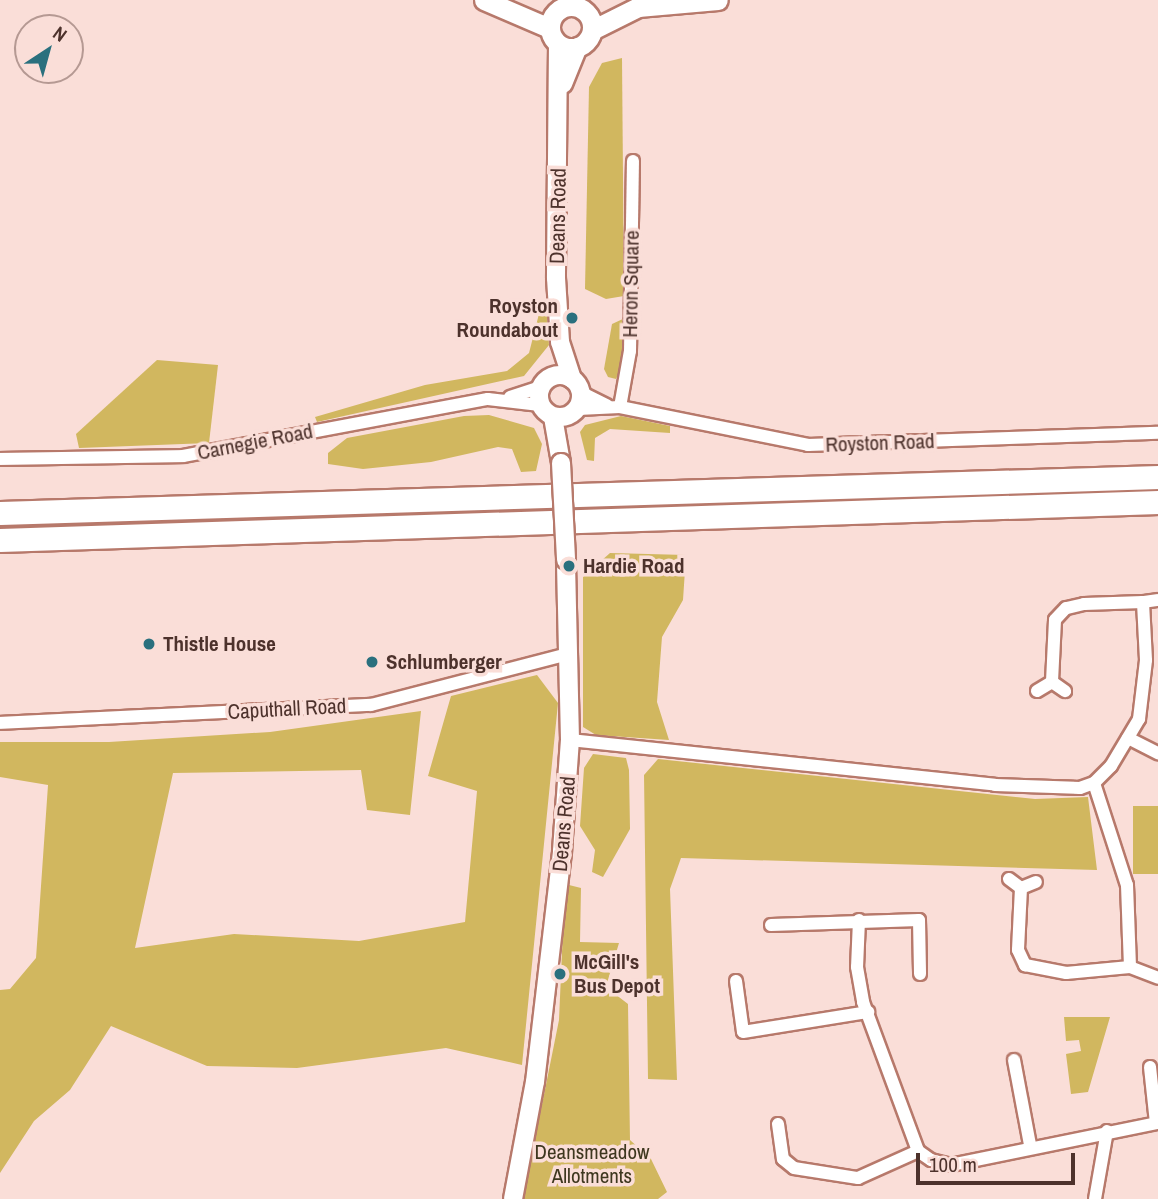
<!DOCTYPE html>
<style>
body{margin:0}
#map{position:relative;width:1158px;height:1199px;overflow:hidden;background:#faded8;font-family:"Archivo Narrow",sans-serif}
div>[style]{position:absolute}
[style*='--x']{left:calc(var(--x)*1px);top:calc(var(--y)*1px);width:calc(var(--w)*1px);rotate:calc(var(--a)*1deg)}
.green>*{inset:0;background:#d1b75f;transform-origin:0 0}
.roads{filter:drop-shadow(2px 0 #b7796b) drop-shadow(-2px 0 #b7796b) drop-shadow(0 2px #b7796b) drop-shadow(0 -2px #b7796b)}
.street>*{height:12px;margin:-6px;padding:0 6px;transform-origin:6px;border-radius:6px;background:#fff}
.secondary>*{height:18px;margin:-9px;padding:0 9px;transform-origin:9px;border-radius:9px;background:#fff}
.secondary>.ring{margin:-9px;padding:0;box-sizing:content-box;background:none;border:18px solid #fff;border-radius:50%}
.primary>*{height:19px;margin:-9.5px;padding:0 9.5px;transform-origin:9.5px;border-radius:9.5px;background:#fff}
.primary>.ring{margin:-9.5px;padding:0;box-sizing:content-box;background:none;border:19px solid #fff;border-radius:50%}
.highway>*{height:23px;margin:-11.5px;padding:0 11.5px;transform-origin:11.5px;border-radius:11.5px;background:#fff}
.bridges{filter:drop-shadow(2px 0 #b7796b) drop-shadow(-2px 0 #b7796b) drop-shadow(0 2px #b7796b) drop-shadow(0 -2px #b7796b)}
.secondary-bridge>*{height:18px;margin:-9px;padding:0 9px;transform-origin:9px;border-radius:9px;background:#fff}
.dots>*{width:19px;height:19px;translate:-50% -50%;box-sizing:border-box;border:4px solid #faded8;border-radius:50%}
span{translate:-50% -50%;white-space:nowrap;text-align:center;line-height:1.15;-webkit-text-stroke:7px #faded8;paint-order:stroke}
.street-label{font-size:21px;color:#4d322c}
.poi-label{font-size:21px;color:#4d322c;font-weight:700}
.right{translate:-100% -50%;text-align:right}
.left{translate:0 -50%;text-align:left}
.park-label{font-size:21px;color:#3e371f}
.north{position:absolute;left:14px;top:14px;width:70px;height:70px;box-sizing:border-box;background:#faded8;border:2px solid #b59993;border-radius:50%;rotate:36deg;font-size:19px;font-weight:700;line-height:28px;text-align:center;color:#4d322c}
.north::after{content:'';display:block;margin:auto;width:24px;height:32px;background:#2a707e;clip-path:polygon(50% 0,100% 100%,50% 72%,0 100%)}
.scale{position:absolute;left:916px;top:1153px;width:159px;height:32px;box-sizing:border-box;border:4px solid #4d322c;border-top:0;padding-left:9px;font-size:21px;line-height:24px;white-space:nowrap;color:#4d322c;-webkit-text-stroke:5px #faded8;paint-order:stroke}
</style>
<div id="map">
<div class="green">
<i style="clip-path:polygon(622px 58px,624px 296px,606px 299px,585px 289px,589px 87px,602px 63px)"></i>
<i style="clip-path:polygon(546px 304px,549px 345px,524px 376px,317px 422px,315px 417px,425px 385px,507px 371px,529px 353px,541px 306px)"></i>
<i style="clip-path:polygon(625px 318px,623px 365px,616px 379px,608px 377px,604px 369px,612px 324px)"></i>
<i style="clip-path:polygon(157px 360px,218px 365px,209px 443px,79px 448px,76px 434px)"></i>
<i style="clip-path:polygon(489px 415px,534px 428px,542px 444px,536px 471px,521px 472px,512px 449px,498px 447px,431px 462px,363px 469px,328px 464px,328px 453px,347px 438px,464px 416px)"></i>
<i style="clip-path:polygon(621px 416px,670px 426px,670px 433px,610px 429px,595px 438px,594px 461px,587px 460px,580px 432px,585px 425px)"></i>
<i style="clip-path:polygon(610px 553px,686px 555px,683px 600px,662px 637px,657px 702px,669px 740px,596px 735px,583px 727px,583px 577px)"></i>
<i style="clip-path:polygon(537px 675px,558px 703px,522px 1065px,446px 1048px,297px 1068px,207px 1066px,111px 1026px,70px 1090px,34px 1121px,0 1173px,0 990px,10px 989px,36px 958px,48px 785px,0 777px,0 742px,109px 742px,270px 732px,421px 711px,410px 815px,367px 810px,361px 770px,173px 773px,135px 948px,234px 934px,359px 941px,465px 922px,477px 791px,428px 776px,451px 696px)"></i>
<i style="clip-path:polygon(593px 754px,626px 758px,629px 770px,630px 829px,603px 877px,592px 872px,595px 850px,580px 826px,584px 768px)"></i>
<i style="clip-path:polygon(658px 759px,1035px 799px,1088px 797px,1097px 870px,681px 858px,670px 889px,677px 1080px,648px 1079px,644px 775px)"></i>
<i style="left:1158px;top:806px;width:68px;height:25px;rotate:90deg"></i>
<i style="clip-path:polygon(565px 884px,581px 888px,580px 942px,619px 943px,604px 993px,615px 994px,628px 1004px,630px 1140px,651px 1159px,667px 1192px,658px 1199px,523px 1199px,559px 1020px)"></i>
<i style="clip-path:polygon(1064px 1017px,1110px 1017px,1088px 1092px,1071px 1094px,1066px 1054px,1081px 1051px,1079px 1040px,1066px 1041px)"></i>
</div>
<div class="roads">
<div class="street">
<i style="--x:582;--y:393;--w:28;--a:26"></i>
<i style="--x:510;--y:397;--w:33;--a:-18"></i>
<i style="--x:620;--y:407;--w:57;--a:-79.9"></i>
<i style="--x:630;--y:351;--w:190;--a:-89.1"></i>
<i style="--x:578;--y:409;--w:42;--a:-2.7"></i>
<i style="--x:620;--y:407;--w:192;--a:11.4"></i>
<i style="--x:808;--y:445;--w:350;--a:-2"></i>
<i style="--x:0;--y:459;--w:183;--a:-0.9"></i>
<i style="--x:183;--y:456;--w:310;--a:-10.6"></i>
<i style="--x:488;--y:399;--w:52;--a:6.6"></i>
<i style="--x:1143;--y:602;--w:15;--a:-8"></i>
<i style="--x:1037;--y:691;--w:17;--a:-31"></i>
<i style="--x:0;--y:723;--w:371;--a:-2.8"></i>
<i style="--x:371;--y:705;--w:203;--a:-14.5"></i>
<i style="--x:1128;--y:738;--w:34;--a:27"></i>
<i style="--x:570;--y:740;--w:427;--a:6"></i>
<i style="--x:995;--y:785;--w:85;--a:2"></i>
<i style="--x:1080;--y:788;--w:15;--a:-20"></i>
<i style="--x:1094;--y:783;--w:24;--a:-45"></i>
<i style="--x:1111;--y:766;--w:55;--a:-59.2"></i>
<i style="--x:1139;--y:719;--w:59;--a:-83.2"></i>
<i style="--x:1146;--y:660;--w:58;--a:-93"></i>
<i style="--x:1143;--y:602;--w:59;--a:178.1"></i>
<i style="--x:1084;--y:604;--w:18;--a:167"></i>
<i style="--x:1066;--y:608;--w:16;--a:133"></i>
<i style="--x:1055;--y:620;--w:62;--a:92.8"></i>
<i style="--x:1052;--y:682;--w:16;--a:35"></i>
<i style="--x:1094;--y:783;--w:107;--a:72.1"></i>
<i style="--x:1127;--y:885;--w:82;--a:87.9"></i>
<i style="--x:1130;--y:967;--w:30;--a:21"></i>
<i style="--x:1009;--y:879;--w:15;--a:37"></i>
<i style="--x:1021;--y:888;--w:62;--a:92.8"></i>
<i style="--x:1018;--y:950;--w:17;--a:65"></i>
<i style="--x:1025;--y:965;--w:42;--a:11"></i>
<i style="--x:1066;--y:973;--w:64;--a:-5.4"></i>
<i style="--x:1021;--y:888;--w:16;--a:-22"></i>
<i style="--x:859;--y:920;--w:47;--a:92.4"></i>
<i style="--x:857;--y:967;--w:36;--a:80"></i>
<i style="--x:863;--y:1002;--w:159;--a:69.7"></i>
<i style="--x:918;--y:1151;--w:16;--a:35"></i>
<i style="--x:931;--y:1160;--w:21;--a:14"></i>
<i style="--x:951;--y:1165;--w:211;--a:-11.5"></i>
<i style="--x:771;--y:925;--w:148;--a:-1.9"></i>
<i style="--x:919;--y:920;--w:54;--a:88.9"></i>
<i style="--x:736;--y:981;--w:51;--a:82.2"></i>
<i style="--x:743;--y:1032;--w:127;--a:-9.1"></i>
<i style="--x:1014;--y:1060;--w:86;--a:79.3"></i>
<i style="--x:1150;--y:1067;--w:56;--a:83.9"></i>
<i style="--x:778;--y:1124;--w:35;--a:82"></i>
<i style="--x:783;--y:1159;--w:14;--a:39"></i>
<i style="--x:794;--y:1168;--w:65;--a:8.9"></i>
<i style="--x:858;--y:1178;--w:66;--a:-24.2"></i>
<i style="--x:1095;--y:1199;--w:69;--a:-80"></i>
</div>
<div class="secondary">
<i style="--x:558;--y:44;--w:234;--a:90.5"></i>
<i style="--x:556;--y:278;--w:64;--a:86.4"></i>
<i style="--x:560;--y:342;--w:39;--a:72"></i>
<i style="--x:563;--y:84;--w:40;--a:-68"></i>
<i class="ring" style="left:539px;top:375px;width:24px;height:24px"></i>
<i style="--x:553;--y:417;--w:47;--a:80.1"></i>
<i style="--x:513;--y:1199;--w:119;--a:-79.4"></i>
<i style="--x:535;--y:1082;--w:233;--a:-83.3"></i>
<i style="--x:562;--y:851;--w:111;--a:-85.9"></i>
<i style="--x:570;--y:740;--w:180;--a:-91.3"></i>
</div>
<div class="primary">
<i style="--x:484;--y:0;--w:71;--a:23.3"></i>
<i class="ring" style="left:550px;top:6px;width:23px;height:23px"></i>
<i style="--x:592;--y:30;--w:51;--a:-26.6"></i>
<i style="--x:638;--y:7;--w:80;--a:-5"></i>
</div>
<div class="highway">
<i style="--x:0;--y:513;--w:1159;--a:-1.78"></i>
<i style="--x:0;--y:540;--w:1159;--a:-1.88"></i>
</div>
</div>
<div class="bridges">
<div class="secondary-bridge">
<i style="--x:561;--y:463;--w:97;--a:87"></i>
</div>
</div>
<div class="dots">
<i style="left:572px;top:318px;background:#2a707e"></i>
<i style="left:569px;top:566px;background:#2a707e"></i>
<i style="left:149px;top:644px;background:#2a707e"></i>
<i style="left:372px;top:662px;background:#2a707e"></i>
<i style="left:560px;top:974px;background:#2a707e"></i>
</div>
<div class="street-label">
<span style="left:558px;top:216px;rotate:-89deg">Deans Road</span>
<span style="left:631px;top:284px;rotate:-89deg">Heron Square</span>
<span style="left:255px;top:442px;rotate:-11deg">Carnegie Road</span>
<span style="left:880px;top:443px;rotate:-2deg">Royston Road</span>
<span style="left:287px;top:709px;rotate:-3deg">Caputhall Road</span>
<span style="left:564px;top:824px;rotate:-85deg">Deans Road</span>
</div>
<div class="poi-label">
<span class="right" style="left:558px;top:318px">Royston<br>Roundabout</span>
<span class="left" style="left:583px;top:566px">Hardie Road</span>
<span class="left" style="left:163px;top:644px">Thistle House</span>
<span class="left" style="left:386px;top:662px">Schlumberger</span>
<span class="left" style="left:574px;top:974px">McGill's<br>Bus Depot</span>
</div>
<div class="park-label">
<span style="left:592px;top:1164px">Deansmeadow<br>Allotments</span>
</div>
<div class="north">N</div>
<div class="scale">100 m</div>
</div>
